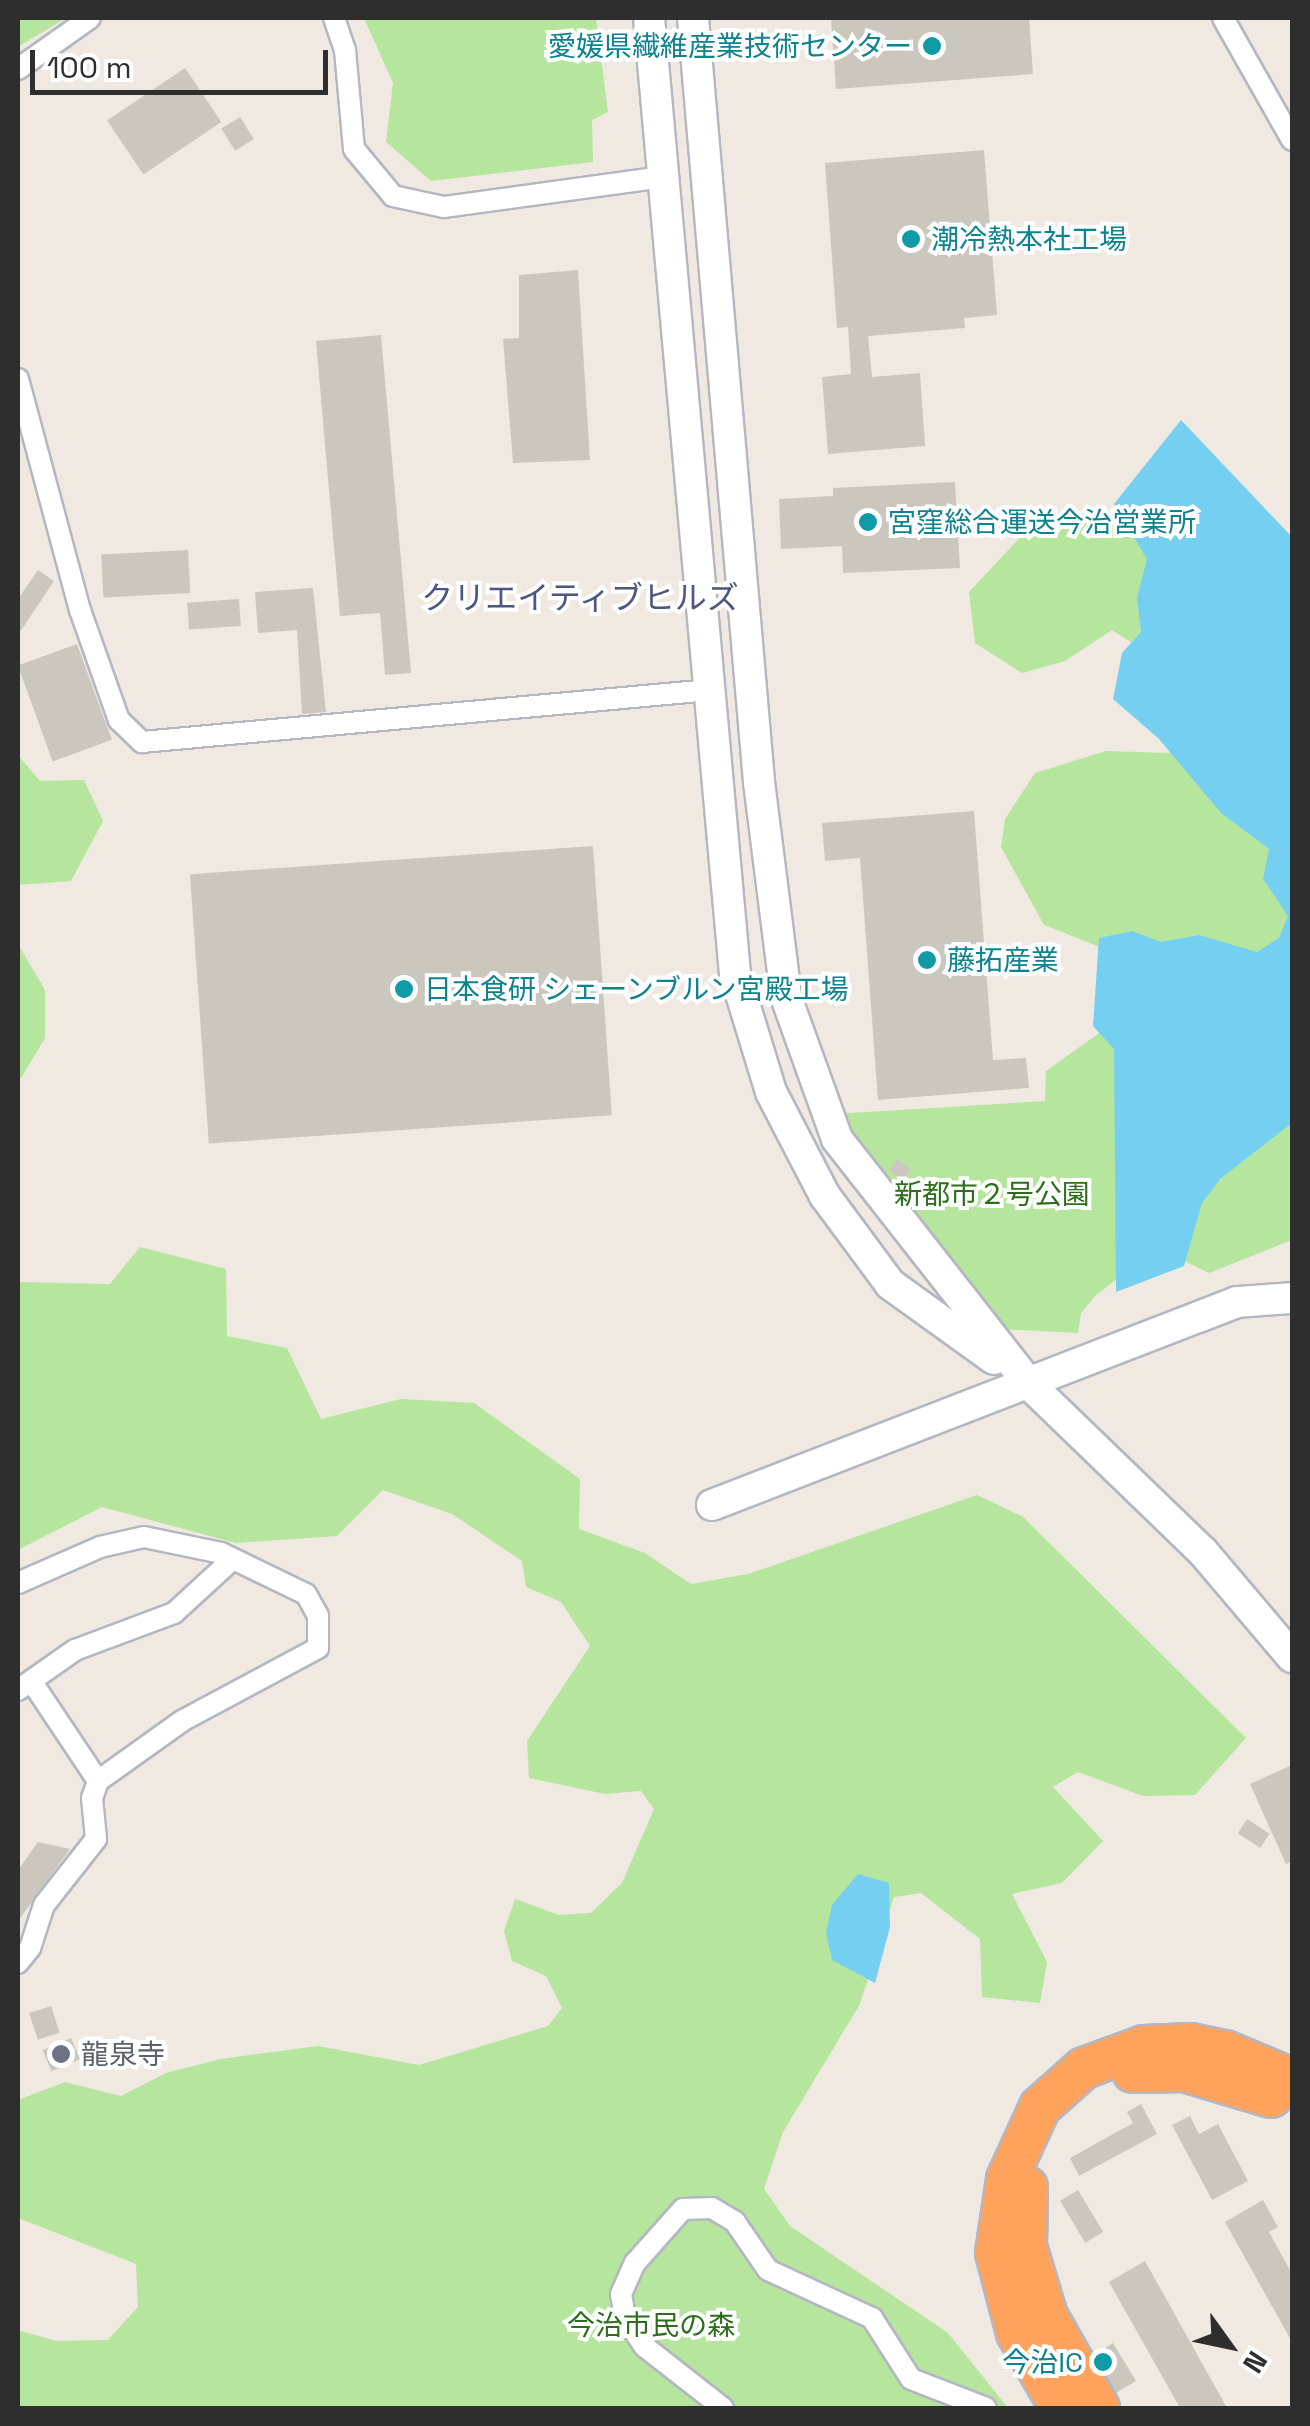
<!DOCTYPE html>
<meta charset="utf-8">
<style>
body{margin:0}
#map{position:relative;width:1310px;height:2426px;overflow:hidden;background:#efe9e1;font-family:"Space Grotesk","Noto Sans JP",sans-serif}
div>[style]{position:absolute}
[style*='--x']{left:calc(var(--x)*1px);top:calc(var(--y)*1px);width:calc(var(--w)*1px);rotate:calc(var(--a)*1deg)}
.green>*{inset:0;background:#b6e59e}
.water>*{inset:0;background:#75cff0}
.building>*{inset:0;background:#cbc7bf;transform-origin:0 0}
.roads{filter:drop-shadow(2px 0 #b4b7c1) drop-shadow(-2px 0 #b4b7c1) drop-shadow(0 2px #b4b7c1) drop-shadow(0 -2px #b4b7c1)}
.street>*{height:20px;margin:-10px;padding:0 10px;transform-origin:10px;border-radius:10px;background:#fff}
.secondary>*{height:30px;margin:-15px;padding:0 15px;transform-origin:15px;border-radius:15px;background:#fff}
.highway>*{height:40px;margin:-20px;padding:0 20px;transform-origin:20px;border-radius:20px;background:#ffa35c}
.dots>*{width:28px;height:28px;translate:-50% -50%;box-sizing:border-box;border:5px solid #fff;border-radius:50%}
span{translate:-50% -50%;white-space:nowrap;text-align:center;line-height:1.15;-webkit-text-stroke:8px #fff;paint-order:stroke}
.culture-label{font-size:28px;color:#0d838f}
.right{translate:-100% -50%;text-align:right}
.left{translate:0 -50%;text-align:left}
.park-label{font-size:28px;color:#2c6e1b}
.worship-label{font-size:28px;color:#5b616d}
.quarter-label{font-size:32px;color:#4d5680}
.frame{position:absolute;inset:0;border:20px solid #2e2e2e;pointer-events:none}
.north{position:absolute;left:1180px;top:2296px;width:100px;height:100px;-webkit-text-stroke:8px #fff;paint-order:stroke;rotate:123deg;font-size:28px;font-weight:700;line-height:40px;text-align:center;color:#2e2e2e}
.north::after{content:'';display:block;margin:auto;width:35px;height:45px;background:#2e2e2e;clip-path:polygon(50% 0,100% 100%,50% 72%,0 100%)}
.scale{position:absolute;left:30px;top:50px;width:298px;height:45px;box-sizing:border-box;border:5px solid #2e2e2e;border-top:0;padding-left:12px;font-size:30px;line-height:35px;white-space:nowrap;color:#2e2e2e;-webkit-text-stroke:8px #fff;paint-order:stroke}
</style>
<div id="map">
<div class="green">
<i style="clip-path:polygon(18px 18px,66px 18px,18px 47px)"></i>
<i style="clip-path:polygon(364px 18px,596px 18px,608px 112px,592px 120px,593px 162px,431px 181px,386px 142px,393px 83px)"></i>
<i style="clip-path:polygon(1042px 514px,1157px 516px,1292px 844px,1292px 1240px,1209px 1273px,1157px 1248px,1096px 1295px,1081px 1313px,1078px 1333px,981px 1328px,835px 1114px,1045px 1101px,1046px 1071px,1133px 1009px,1133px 960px,1044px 925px,1001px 847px,1005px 819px,1035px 773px,1106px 751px,1200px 754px,1154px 657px,1112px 630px,1065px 661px,1022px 673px,975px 643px,969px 592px)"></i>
<i style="clip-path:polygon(18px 755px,40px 781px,84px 780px,103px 821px,71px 881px,18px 885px)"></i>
<i style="clip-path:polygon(18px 944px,45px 990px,45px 1038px,18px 1083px)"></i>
<i style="clip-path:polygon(140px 1247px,226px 1269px,227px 1336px,287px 1348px,321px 1419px,401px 1399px,474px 1403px,580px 1479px,579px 1529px,645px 1553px,691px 1584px,748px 1574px,977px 1495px,1022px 1516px,1246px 1738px,1195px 1795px,1143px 1796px,1078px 1772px,1053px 1787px,1103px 1841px,1062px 1883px,1012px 1894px,1047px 1962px,1040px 2003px,982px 1997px,980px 1939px,921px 1893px,894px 1897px,860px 2004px,783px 2132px,764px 2189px,790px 2226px,948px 2333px,1008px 2408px,18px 2408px,18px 2330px,57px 2341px,108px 2340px,138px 2307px,136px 2264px,18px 2218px,18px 2100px,65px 2082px,121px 2096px,166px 2073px,221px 2059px,318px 2046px,419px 2065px,548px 2026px,562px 2008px,546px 1976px,512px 1961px,504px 1931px,515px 1899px,559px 1915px,591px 1913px,622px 1883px,654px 1809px,641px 1791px,605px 1794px,529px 1778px,527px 1741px,590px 1646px,561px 1602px,526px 1587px,522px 1561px,452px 1514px,383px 1490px,337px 1536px,236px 1543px,102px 1507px,18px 1550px,18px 1282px,110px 1284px)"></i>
</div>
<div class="water">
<i style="clip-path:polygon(1181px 420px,1292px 537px,1292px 1123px,1220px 1179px,1202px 1203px,1184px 1266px,1116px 1292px,1114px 1049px,1093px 1026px,1099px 938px,1132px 931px,1161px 942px,1199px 935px,1257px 952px,1279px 938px,1288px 916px,1263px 879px,1269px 849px,1221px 813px,1159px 739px,1113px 699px,1122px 653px,1141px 632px,1137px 598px,1147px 559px,1114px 504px)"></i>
<i style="clip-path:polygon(858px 1874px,889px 1883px,890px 1927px,875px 1983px,832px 1960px,826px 1933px,832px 1905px)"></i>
</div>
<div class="building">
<i style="clip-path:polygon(831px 18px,1029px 18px,1033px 74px,836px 89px)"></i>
<i style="left:185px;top:68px;width:65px;height:94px;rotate:56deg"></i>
<i style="left:240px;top:117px;width:26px;height:22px;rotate:58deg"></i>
<i style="clip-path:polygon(984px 150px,997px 315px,964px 318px,965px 328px,868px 336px,872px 377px,920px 373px,925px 446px,828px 454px,822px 377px,851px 374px,848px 327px,837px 328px,825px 163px)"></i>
<i style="clip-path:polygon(578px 270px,590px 460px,513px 463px,503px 339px,519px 338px,519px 275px)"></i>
<i style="clip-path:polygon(381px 335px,411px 673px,385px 675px,380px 613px,340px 616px,316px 341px)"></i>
<i style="clip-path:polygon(955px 482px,960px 568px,843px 573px,842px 546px,781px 549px,779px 499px,833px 496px,833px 488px)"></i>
<i style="left:188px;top:550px;width:43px;height:87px;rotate:87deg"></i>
<i style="clip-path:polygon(38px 570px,54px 581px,18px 635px,18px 599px)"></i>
<i style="clip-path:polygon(313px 588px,326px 712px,302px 714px,297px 630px,258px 633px,255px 592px)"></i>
<i style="left:239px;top:599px;width:27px;height:52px;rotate:86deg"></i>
<i style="left:77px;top:644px;width:102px;height:63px;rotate:70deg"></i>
<i style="clip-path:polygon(974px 811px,993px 1060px,1026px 1058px,1029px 1088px,878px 1100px,860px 858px,825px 861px,822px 823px)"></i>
<i style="left:593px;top:846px;width:270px;height:404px;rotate:86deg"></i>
<i style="left:897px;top:1159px;width:17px;height:14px;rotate:36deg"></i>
<i style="clip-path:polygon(1292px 1765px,1292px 1861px,1286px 1864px,1250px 1784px)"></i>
<i style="left:1247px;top:1819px;width:27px;height:17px;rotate:33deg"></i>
<i style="clip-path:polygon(38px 1842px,70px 1849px,18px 1921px,18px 1870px)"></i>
<i style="left:51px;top:2006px;width:28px;height:23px;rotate:72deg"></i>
<i style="left:71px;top:2038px;width:23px;height:31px;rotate:67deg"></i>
<i style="clip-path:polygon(1141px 2104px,1157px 2134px,1079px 2176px,1070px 2158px,1133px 2123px,1127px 2112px)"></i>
<i style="clip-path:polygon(1190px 2116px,1199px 2134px,1218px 2124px,1248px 2181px,1212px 2200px,1172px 2125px)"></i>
<i style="left:1078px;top:2190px;width:49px;height:21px;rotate:59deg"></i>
<i style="clip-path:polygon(1263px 2200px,1278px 2227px,1269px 2232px,1292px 2274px,1292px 2342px,1225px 2222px)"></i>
<i style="clip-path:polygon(1145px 2261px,1227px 2408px,1180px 2408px,1109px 2282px)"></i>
<i style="clip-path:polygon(1113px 2343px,1136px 2381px,1091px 2408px,1035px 2408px,1027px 2396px)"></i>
</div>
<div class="roads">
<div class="street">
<i style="--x:334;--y:18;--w:34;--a:71"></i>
<i style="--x:345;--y:50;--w:99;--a:84.8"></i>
<i style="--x:354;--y:149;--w:61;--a:50.3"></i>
<i style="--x:393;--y:196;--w:52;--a:12.2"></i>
<i style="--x:444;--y:207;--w:222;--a:-7.8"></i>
<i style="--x:1223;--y:18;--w:140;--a:60.5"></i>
<i style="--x:18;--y:69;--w:88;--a:-35.3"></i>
<i style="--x:18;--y:379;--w:239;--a:75"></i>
<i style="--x:80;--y:610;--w:117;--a:70.5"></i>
<i style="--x:119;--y:720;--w:32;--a:44"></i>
<i style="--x:142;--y:742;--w:570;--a:-5.23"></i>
<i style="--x:18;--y:1583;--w:90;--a:-23.7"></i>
<i style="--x:100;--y:1547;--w:45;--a:-12.8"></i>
<i style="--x:144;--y:1537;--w:79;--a:11.7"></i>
<i style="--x:221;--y:1553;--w:94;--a:25.8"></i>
<i style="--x:306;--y:1594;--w:25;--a:61"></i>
<i style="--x:318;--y:1616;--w:32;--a:90"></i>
<i style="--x:318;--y:1648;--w:154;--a:151.8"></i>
<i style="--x:182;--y:1721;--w:103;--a:144.5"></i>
<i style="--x:98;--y:1781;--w:18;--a:109"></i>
<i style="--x:92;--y:1798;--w:41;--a:84.4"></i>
<i style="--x:96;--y:1839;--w:84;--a:128.2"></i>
<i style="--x:44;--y:1905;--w:45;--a:108"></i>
<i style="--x:30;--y:1948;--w:19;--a:129"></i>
<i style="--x:32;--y:1682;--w:119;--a:56.3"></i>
<i style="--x:18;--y:1690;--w:70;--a:-35.1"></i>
<i style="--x:75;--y:1650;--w:106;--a:-20.5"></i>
<i style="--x:174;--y:1613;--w:80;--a:-42.5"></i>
<i style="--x:723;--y:2408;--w:100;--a:-141.9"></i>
<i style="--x:644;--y:2346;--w:35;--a:-123"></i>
<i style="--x:625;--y:2317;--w:23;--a:-100"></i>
<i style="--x:621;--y:2294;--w:34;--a:-66"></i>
<i style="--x:635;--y:2263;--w:72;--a:-48.4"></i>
<i style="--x:683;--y:2209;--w:29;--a:-2"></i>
<i style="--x:712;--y:2208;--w:27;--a:31"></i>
<i style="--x:735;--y:2222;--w:58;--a:55.5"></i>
<i style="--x:768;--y:2270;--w:115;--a:24.8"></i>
<i style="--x:872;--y:2318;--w:72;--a:57.4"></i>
<i style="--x:911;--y:2379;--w:80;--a:21.1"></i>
</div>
<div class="secondary">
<i style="--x:649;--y:18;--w:960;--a:84.86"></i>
<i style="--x:735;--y:974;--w:123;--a:73"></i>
<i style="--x:771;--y:1092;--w:117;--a:62.6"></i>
<i style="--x:825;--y:1196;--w:109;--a:53.5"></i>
<i style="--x:890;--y:1284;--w:128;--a:35.8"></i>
<i style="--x:693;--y:18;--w:767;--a:85.06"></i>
<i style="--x:759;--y:782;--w:217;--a:82.8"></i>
<i style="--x:786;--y:997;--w:151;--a:70.2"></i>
<i style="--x:837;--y:1139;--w:311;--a:51.9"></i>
<i style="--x:1029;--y:1384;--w:242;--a:44"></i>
<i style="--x:1203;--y:1552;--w:138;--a:49.7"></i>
<i style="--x:712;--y:1505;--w:563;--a:-21.14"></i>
<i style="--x:1237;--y:1302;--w:55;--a:-4.2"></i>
</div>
<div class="highway">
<i style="--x:1133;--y:2072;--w:51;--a:-1.1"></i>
<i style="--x:1184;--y:2071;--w:91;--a:16.6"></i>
<i style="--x:1027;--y:2187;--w:59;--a:91"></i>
<i style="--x:1026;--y:2246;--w:73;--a:73.3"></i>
<i style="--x:1047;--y:2316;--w:106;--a:60.5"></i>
<i style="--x:1061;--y:2408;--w:87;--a:-120.4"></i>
<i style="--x:1017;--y:2333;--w:83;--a:-104.7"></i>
<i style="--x:996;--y:2253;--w:75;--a:-81.5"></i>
<i style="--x:1007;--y:2179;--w:79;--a:-65.4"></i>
<i style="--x:1040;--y:2107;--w:59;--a:-41.6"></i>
<i style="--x:1084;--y:2068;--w:64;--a:-20.1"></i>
<i style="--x:1144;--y:2046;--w:47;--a:-2.4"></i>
<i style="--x:1191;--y:2044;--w:35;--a:12"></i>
<i style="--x:1225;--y:2051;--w:73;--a:22.7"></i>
</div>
</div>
<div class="dots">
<i style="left:932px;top:46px;background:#0f9aa8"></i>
<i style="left:911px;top:239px;background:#0f9aa8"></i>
<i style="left:868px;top:522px;background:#0f9aa8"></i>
<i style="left:927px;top:960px;background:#0f9aa8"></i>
<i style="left:404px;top:989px;background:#0f9aa8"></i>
<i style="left:61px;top:2054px;background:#6b7280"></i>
<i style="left:1103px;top:2362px;background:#0f9aa8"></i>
</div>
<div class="culture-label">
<span class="right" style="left:912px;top:46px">愛媛県繊維産業技術センター</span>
<span class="left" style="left:931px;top:239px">潮冷熱本社工場</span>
<span class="left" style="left:888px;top:522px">宮窪総合運送今治営業所</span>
<span class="left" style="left:947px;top:960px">藤拓産業</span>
<span class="left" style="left:424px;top:989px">日本食研 シェーンブルン宮殿工場</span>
<span class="right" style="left:1083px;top:2362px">今治IC</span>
</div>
<div class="park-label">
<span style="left:992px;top:1194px">新都市２号公園</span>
<span style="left:651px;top:2325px">今治市民の森</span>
</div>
<div class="worship-label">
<span class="left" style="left:81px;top:2054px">龍泉寺</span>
</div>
<div class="quarter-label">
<span style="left:580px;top:598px">クリエイティブヒルズ</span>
</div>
<div class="frame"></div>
<div class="north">N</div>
<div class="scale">100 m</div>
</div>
